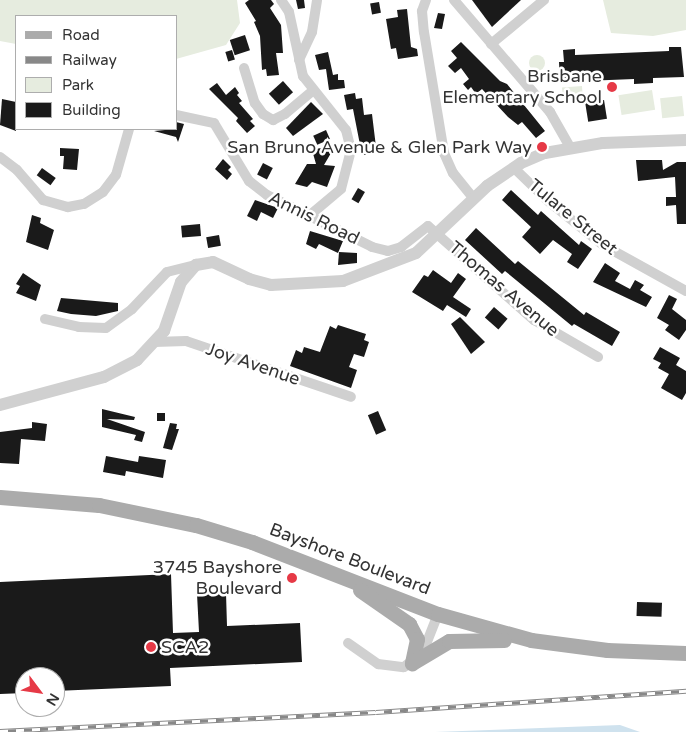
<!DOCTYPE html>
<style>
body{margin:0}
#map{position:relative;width:686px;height:732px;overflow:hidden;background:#fff;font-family:"Varela Round",sans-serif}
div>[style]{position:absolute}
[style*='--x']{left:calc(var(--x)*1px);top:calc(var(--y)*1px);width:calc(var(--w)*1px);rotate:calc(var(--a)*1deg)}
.green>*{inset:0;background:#e6ecdf;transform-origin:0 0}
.round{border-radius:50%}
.water>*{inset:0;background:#cfe2ee}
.building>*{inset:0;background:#1a1a1a;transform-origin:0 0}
.minor>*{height:10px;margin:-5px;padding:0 5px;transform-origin:5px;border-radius:5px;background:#d0d0d0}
.tertiary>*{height:12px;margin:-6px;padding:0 6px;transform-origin:6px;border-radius:6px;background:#d0d0d0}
.primary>*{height:15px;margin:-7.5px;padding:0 7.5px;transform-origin:7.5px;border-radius:7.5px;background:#ababab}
.rail>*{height:4.5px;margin-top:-2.25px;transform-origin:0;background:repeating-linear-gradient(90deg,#fff 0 8px,#888 0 16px);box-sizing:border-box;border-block:1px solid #888}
.dots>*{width:14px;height:14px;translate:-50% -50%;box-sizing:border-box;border:2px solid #fff;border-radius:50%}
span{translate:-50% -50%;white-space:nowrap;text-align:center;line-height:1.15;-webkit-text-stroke:5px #fff;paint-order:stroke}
.poi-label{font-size:18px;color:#333}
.right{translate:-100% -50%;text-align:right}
.left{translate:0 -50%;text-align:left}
.street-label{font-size:18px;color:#333}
.legend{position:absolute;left:15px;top:15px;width:162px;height:115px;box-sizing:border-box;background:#fff;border:1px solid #adadad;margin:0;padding:6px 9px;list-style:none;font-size:15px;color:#333}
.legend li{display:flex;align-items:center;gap:10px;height:25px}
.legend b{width:25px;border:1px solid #adadad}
.north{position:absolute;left:15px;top:667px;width:50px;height:50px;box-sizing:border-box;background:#fff;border:1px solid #adadad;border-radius:50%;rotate:121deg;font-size:14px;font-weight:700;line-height:20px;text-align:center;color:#333}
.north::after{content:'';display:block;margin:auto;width:18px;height:22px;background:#e63946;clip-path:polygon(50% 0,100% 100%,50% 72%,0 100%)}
</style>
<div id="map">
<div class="green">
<i style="clip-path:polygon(0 0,237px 0,240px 23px,226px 45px,176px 59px,176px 16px,16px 16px,16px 44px,0 41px)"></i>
<i style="clip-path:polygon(603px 0,686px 0,686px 30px,653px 36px,611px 33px)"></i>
<i class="round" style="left:529px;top:55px;width:16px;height:16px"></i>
<i style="left:582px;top:86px;width:13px;height:20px;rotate:86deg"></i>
<i style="left:652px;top:90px;width:20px;height:34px;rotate:81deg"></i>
<i style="left:682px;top:96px;width:20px;height:22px;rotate:84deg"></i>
</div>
<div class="water">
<i style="clip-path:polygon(620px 725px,640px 732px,435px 732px)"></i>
</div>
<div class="building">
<i style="clip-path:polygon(249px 0,271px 0,274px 4px,270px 8px,281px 25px,283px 53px,276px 53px,279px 75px,267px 76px,266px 69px,262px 70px,260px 36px,254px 22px,256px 21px,245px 3px)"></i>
<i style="clip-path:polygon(296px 0,304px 0,305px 8px,298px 9px)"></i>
<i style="clip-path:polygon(472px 0,521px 0,492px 27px)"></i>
<i style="left:379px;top:2px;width:11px;height:9px;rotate:80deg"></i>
<i style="clip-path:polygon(407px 9px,411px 47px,417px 49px,418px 56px,398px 59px,396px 48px,391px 49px,386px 19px,398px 17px,397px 10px)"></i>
<i style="clip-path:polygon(438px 13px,445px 14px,442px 29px,434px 28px)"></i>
<i style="left:245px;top:35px;width:16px;height:16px;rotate:72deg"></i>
<i style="clip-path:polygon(461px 42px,500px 81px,507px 84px,545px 131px,536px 138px,522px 122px,518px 125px,508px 117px,482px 89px,476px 94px,471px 87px,468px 90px,463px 84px,469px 79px,461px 68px,455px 73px,448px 66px,457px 58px,451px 51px)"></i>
<i style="clip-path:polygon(669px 47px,681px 47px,684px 77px,653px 78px,653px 83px,634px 84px,634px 79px,560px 82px,559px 62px,564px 62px,563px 50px,575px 49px,575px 55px,669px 51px)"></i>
<i style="left:232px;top:50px;width:10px;height:7px;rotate:73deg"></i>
<i style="clip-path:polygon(328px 52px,333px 75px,338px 74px,338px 80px,344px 80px,345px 88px,329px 90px,326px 69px,319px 70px,315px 55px)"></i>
<i style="left:283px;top:81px;width:15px;height:19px;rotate:48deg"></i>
<i style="clip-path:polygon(217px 83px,226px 95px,235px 87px,239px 93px,237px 95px,242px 101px,239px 103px,253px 119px,250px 121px,255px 126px,247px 133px,236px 121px,238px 118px,209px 89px)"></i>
<i style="clip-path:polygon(355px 93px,356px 99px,362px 98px,364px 115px,372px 114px,376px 147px,373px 155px,362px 155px,353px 109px,347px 110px,344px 95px)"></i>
<i style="clip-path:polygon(2px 99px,16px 102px,16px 131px,0 125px)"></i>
<i style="left:604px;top:100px;width:19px;height:19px;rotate:81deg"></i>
<i style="clip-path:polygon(311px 102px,323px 114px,293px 136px,286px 128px)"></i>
<i style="clip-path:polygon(176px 122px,184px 124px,178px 142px,176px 137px,154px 131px,176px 129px)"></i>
<i style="left:326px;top:130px;width:10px;height:14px;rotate:66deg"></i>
<i style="clip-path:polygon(325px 147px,331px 153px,324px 165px,335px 166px,327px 187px,312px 182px,307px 187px,295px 184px,307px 164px,316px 164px,312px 150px)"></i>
<i style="clip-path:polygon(60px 148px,79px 149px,77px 170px,63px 169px,64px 156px,60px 156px)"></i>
<i style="clip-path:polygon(223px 159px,231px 167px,228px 170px,232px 174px,227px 180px,215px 169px)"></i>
<i style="clip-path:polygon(636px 160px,662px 160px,663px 170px,677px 162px,686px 162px,686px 224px,677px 224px,676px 205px,666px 206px,666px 197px,676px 197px,675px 177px,638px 181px)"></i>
<i style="left:263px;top:163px;width:11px;height:13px;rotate:27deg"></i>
<i style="left:42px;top:168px;width:17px;height:9px;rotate:36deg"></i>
<i style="left:358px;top:188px;width:8px;height:13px;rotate:30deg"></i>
<i style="clip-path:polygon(511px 190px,538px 215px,541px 211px,579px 245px,581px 241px,592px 249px,578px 269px,567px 262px,572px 254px,553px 240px,540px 254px,522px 237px,531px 227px,502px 200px)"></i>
<i style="clip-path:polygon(255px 200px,278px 208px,273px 218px,261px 212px,257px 221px,247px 216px)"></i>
<i style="clip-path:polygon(32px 215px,41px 218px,40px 223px,54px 230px,48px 250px,26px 242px)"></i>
<i style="left:200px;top:224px;width:12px;height:19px;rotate:85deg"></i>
<i style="clip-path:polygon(476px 228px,515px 264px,518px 261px,584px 315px,586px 312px,620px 332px,612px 346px,574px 324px,572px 326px,505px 271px,502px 274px,465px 240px)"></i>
<i style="clip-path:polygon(310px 231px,343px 241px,338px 253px,319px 244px,316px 249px,306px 244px)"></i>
<i style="left:219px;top:235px;width:11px;height:13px;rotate:80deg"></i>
<i style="clip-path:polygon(339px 252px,357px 253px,357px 263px,338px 265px)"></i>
<i style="clip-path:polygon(605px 263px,620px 273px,615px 281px,630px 289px,635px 280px,644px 285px,640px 290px,652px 297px,646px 307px,593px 282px)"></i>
<i style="clip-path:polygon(433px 270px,451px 283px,458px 273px,466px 279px,453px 297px,471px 309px,466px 317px,447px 305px,443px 311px,412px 292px,424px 275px,428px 277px)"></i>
<i style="clip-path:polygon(23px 273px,41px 285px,36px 301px,16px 293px,20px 286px,16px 284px)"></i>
<i style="clip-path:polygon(669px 295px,677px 299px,672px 309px,686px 320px,686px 330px,679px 340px,665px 330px,669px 325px,657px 318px)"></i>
<i style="clip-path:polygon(61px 298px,118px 303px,118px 311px,96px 316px,71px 314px,57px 311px)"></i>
<i style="left:494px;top:307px;width:18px;height:14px;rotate:41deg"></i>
<i style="clip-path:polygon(460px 317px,485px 342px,471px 354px,451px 324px)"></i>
<i style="clip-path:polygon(338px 325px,366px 334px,364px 340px,369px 342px,364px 357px,354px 354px,349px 367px,357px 370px,351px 388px,290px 366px,296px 350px,302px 353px,304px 347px,320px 352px,330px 326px,336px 329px)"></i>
<i style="clip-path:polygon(660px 347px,680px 358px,676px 365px,686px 371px,686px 393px,682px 400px,661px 388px,669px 374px,658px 368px,661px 363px,653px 359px)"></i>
<i style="clip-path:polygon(102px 409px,135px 417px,134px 420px,107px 419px,145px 432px,142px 442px,134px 440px,136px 435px,102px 427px)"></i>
<i style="left:378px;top:411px;width:21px;height:11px;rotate:67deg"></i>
<i style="left:157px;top:413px;width:8px;height:8px"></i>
<i style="clip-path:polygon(32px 422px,47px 424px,45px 441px,21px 439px,19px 464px,0 463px,0 432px,32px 428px)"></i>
<i style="clip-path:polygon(170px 423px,177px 424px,176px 429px,179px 429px,172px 450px,163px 448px)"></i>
<i style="clip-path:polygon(106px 456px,138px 462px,139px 456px,166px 460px,163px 478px,126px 471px,125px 476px,103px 472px)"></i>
<i style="clip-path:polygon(171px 574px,173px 633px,199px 632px,197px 594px,226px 593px,227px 626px,300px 623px,302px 662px,170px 668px,171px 686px,55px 691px,55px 677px,25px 677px,25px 693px,0 694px,0 582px)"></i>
<i style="left:637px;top:602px;width:25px;height:14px;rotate:2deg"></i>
</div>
<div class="minor">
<i style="--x:281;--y:0;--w:14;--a:56"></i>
<i style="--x:289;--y:12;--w:66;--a:77.7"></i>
<i style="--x:303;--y:76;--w:69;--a:51.5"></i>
<i style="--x:346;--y:130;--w:21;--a:76"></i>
<i style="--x:351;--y:150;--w:40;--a:104.4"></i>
<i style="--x:341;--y:189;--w:39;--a:140"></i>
<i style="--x:426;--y:0;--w:12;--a:110"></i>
<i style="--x:422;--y:11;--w:21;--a:85"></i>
<i style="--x:424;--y:32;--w:123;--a:80.6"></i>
<i style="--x:444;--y:153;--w:22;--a:66"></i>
<i style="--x:453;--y:173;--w:32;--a:51"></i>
<i style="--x:454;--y:0;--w:148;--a:49.4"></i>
<i style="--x:550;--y:112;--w:40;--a:60.3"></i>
<i style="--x:491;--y:44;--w:69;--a:-39.7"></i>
<i style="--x:299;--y:60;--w:31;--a:-65"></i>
<i style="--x:312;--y:32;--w:32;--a:-81"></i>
<i style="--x:244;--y:68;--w:37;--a:73"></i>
<i style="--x:255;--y:103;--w:14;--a:54"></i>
<i style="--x:263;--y:114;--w:12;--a:31"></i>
<i style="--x:273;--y:120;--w:13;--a:-27"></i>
<i style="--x:285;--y:114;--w:35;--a:-40"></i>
<i style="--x:176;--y:115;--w:39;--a:12"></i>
<i style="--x:214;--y:123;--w:68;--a:58.9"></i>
<i style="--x:249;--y:181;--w:23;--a:38"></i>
<i style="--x:267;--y:195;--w:117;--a:26.3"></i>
<i style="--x:372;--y:247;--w:16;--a:14"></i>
<i style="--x:388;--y:251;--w:14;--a:-17"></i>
<i style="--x:401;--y:247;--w:34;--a:-38"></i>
<i style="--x:428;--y:226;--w:142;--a:41.6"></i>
<i style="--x:534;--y:320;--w:74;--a:30"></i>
<i style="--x:0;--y:157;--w:21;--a:37"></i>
<i style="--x:17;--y:170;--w:40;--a:49"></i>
<i style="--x:43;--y:200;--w:26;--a:16"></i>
<i style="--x:68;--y:207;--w:16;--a:-11"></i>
<i style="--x:84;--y:204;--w:22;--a:-32"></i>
<i style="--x:103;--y:192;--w:21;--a:-53"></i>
<i style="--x:116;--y:175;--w:48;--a:-74.2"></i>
<i style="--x:514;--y:168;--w:46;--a:44.1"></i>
<i style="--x:547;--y:200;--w:72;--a:38.8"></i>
<i style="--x:603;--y:245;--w:95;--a:29"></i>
<i style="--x:45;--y:319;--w:35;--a:13"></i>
<i style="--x:79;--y:327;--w:27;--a:2"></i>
<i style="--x:106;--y:328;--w:32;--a:-36"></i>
<i style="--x:132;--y:309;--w:51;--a:-46.6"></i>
<i style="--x:167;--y:272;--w:30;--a:-14"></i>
<i style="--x:154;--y:342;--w:32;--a:-2"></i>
<i style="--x:186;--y:341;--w:174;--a:18.7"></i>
<i style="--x:348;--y:643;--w:37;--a:35"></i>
<i style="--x:378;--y:664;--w:26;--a:7"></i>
<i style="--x:404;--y:667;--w:24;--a:-38"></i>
<i style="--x:423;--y:652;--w:41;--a:-68.5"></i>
</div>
<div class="tertiary">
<i style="--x:0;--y:405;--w:108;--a:-15.1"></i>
<i style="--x:104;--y:377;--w:37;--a:-27"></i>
<i style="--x:137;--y:360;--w:40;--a:-47"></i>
<i style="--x:164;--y:331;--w:52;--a:-70.9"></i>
<i style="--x:181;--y:282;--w:23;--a:-49"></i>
<i style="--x:196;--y:265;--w:17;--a:-10"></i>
<i style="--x:213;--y:262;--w:40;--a:25"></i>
<i style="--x:249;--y:279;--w:23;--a:15"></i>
<i style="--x:271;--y:285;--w:72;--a:-3.2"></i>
<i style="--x:343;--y:281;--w:78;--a:-21"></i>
<i style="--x:416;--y:253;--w:98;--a:-43.3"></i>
<i style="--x:487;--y:186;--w:41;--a:-34.1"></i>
<i style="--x:521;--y:163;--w:26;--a:-23"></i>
<i style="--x:545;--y:153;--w:59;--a:-9.8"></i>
<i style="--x:603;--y:143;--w:83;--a:-2.1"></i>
</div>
<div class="primary">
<i style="--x:0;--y:497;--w:99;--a:4.6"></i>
<i style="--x:99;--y:505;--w:99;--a:11.7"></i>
<i style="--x:196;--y:525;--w:59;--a:16.9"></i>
<i style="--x:252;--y:542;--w:199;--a:21.2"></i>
<i style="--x:438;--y:614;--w:97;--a:15.6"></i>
<i style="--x:531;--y:640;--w:77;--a:7.5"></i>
<i style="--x:607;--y:650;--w:79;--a:2.2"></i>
<i style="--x:360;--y:590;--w:60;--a:34.8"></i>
<i style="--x:409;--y:624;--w:17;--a:62"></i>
<i style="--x:417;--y:639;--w:25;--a:102"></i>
<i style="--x:412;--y:663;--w:43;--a:-30.7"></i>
<i style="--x:449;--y:641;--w:55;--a:-1"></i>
</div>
<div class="rail">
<i style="--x:0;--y:731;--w:376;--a:-2.9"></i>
<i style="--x:376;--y:712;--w:311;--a:-3.9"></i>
</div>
<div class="dots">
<i style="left:612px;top:87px;background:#e63946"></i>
<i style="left:542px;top:147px;background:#e63946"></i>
<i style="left:292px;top:578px;background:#e63946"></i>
<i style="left:151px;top:647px;background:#e63946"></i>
</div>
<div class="poi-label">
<span class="right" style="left:602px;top:87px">Brisbane<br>Elementary School</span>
<span class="right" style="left:532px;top:147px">San Bruno Avenue &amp; Glen Park Way</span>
<span class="right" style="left:282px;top:578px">3745 Bayshore<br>Boulevard</span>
<span class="left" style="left:161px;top:647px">SCA2</span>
</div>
<div class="street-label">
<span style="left:573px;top:217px;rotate:39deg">Tulare Street</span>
<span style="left:314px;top:218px;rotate:26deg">Annis Road</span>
<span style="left:504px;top:289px;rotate:40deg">Thomas Avenue</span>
<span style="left:253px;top:364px;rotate:19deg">Joy Avenue</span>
<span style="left:350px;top:559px;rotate:21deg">Bayshore Boulevard</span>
</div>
<ul class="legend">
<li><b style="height:6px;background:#ababab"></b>Road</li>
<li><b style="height:6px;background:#888"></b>Railway</li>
<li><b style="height:14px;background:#e6ecdf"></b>Park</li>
<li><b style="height:14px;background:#1a1a1a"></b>Building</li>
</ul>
<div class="north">N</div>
</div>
